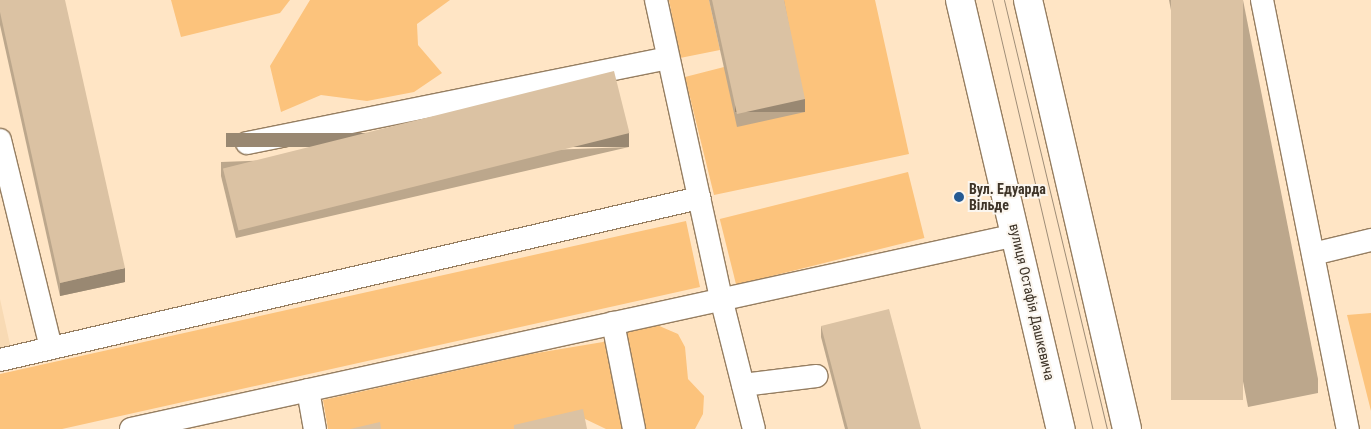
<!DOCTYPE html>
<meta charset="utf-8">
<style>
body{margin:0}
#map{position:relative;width:1371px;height:429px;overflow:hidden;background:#ffe5c5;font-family:"Roboto Condensed",sans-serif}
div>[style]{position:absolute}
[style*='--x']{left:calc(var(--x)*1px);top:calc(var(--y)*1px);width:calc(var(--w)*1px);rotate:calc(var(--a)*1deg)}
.built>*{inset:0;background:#f8dab4}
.green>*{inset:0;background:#fcc37c;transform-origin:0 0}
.roads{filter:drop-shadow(1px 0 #967e61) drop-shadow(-1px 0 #967e61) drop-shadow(0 1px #967e61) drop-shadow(0 -1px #967e61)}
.service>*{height:22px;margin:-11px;padding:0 11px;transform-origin:11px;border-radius:11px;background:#fff}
.tertiary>*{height:28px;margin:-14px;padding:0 14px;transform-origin:14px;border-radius:14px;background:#fff}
.tram>*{height:1px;margin:-0.5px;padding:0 0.5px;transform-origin:0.5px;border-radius:0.5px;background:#9e8c76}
.wall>*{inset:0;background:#bca78c}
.shaded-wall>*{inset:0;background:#998872;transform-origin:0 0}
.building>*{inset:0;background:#dbc2a3;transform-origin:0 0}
.dots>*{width:14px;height:14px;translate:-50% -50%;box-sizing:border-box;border:2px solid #fbf6ef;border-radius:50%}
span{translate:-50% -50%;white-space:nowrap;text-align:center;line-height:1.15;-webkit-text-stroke:4px #fbf6ef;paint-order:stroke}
.poi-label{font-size:14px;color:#3e3428;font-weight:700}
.left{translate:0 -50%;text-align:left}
.street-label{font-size:14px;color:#3e3428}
</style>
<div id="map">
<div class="built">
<i style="clip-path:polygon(0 299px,11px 349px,0 351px)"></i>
</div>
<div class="green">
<i style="clip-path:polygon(171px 0,290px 0,280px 13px,181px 37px)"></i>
<i style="clip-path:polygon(310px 0,450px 0,417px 24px,418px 45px,442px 73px,414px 92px,367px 101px,321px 95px,281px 112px,270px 66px)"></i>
<i style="clip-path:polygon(669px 0,709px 0,720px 50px,680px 58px)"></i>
<i style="clip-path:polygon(781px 0,875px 0,909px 154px,714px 195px,685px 77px,724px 67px)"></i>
<i style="left:908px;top:172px;width:68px;height:194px;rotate:76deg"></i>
<i style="clip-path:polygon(686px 221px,700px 287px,62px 429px,0 429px,0 374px)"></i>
<i style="clip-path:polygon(1371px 313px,1371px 411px,1347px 315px)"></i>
<i style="clip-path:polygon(650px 322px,678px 334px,685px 347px,688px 379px,704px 396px,703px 414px,695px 429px,606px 429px,583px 418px,518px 429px,328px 429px,323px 400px,531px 354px,603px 342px,624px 328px)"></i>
</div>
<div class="roads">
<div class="service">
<i style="--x:656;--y:0;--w:305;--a:77.7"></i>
<i style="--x:721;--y:298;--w:135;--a:75.9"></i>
<i style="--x:1262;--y:0;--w:438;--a:78.7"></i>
<i style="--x:0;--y:140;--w:214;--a:76.2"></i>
<i style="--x:247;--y:143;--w:429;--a:-11.4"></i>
<i style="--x:1313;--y:254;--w:60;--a:-13.6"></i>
<i style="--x:613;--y:323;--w:108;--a:78.8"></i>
<i style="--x:0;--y:360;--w:718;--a:-13.05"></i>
<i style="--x:743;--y:385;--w:74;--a:-7"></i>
<i style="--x:308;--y:390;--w:40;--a:80"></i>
<i style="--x:131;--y:429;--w:906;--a:-12.36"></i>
</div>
<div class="tertiary">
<i style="--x:960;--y:0;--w:441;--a:76.8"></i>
<i style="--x:1028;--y:0;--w:440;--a:77"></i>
</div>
</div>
<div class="tram">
<i style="--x:992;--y:0;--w:441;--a:76.8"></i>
<i style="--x:1004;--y:0;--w:441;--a:76.5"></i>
</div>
<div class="wall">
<i style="clip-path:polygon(0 0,125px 282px,60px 296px,0 25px)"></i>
<i style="clip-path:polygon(709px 0,784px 0,805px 112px,737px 127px)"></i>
<i style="clip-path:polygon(1169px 0,1243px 0,1318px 379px,1318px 393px,1248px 407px)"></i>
<i style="clip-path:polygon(629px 147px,236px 238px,221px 176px,221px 162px)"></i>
<i style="clip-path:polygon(821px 326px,921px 429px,845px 429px,821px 337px)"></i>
</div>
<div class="shaded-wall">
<i style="left:805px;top:99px;width:13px;height:70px;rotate:90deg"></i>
<i style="left:629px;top:133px;width:14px;height:403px;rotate:90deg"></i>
<i style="clip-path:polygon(125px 268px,125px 282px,60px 296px,60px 283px)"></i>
</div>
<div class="building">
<i style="clip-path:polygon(0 0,65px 0,125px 268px,60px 283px,0 12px)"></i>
<i style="clip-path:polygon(712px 0,784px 0,805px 99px,737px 114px)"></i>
<i style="left:1171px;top:0;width:72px;height:400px"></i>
<i style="left:614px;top:71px;width:64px;height:403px;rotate:76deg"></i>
<i style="clip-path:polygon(889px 309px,921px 429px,848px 429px,821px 326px)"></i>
<i style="clip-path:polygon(583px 409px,587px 429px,514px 429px,514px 425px)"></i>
<i style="clip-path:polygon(380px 422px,381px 429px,350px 429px)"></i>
</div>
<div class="dots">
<i style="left:959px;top:197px;background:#255a93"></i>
</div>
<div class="poi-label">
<span class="left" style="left:969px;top:197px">Вул. Едуарда<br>Вільде</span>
</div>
<div class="street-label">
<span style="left:1032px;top:302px;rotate:77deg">вулиця Остафія Дашкевича</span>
</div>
</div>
